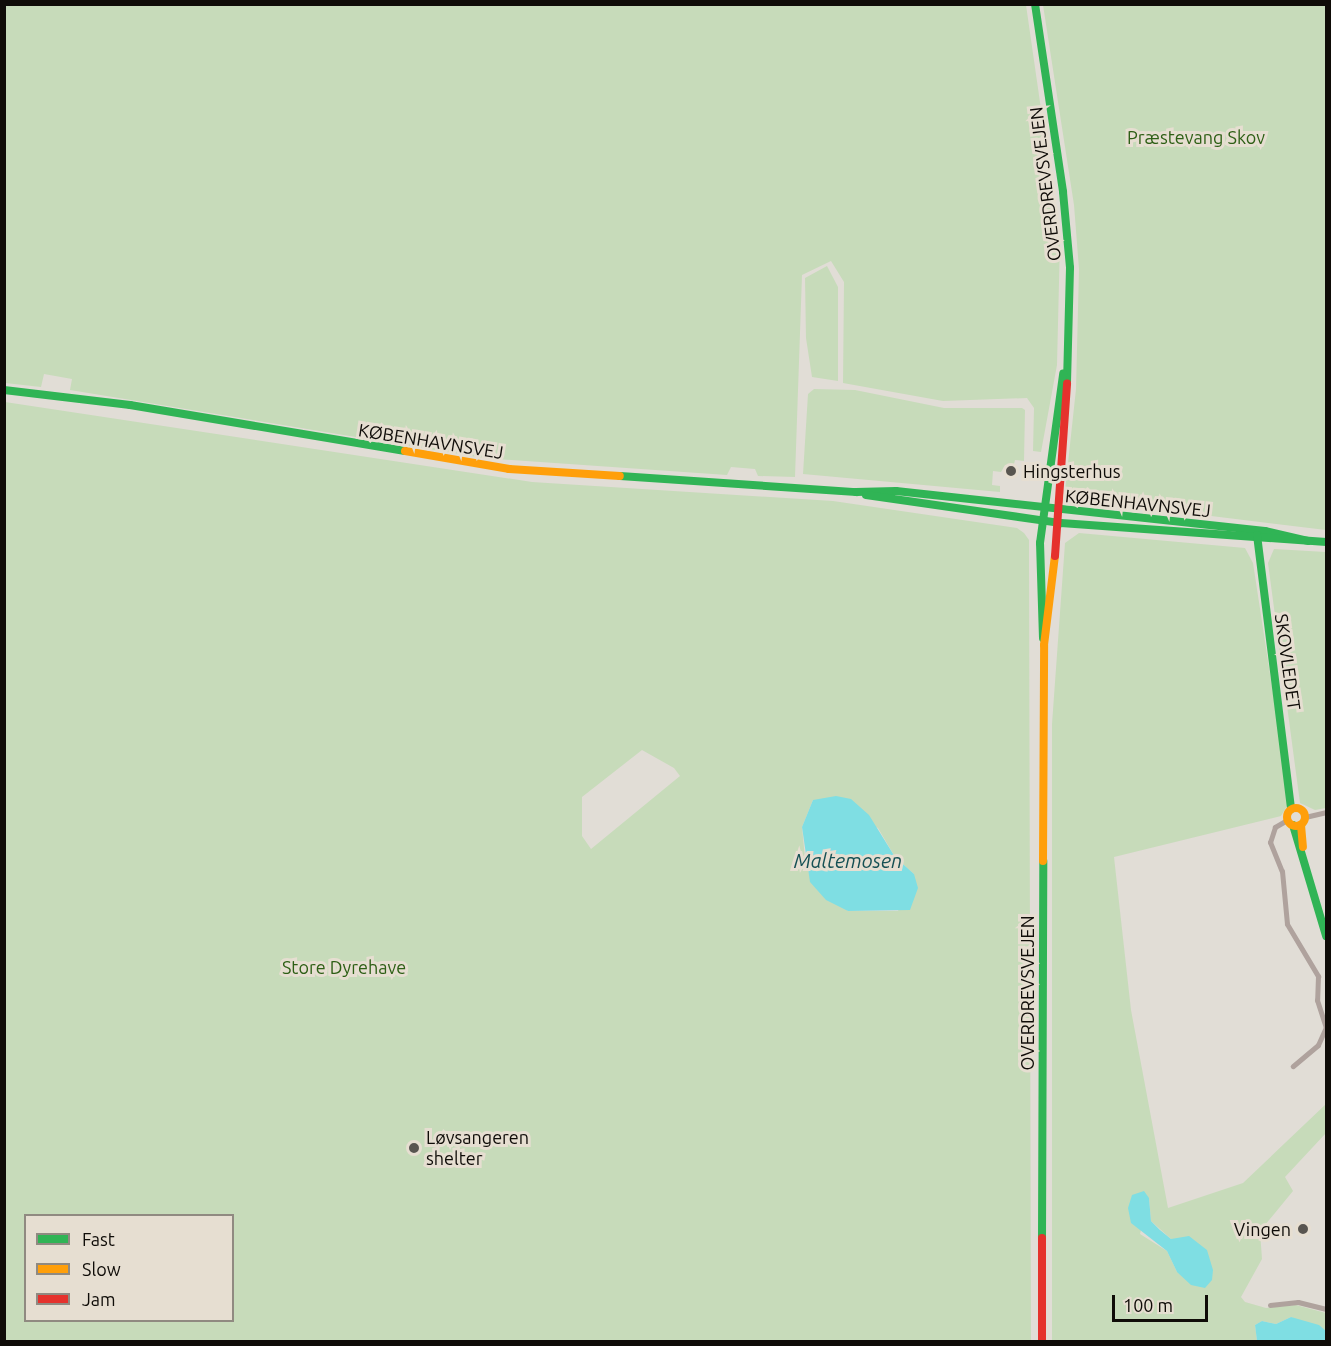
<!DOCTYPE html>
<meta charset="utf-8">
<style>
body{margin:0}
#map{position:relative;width:1331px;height:1346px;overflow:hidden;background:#e1ddd6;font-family:Ubuntu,sans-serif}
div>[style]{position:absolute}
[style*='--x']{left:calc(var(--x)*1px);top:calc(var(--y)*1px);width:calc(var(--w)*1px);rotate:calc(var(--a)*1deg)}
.green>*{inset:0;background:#c7dbba}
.water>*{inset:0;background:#7fdee3}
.street>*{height:5px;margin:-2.5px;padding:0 2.5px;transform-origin:2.5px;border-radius:2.5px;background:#afa29d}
.fast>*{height:8px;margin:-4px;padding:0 4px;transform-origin:4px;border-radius:4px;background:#30b455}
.slow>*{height:8px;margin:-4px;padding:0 4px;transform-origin:4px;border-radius:4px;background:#ff9f0a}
.slow>.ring{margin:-4px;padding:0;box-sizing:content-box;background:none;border:8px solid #ff9f0a;border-radius:50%}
.jam>*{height:8px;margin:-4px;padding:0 4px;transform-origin:4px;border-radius:4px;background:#e5322d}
.dots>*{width:16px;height:16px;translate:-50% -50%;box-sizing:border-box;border:3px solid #e6ded1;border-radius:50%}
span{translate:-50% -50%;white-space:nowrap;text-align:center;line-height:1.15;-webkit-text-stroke:6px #e6ded1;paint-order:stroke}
.park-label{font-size:18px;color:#2d5f15}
.street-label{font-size:18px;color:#0f0c08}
.poi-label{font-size:18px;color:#0f0c08}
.left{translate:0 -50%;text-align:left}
.right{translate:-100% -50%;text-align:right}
.water-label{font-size:20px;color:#155054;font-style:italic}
.frame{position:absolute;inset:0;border:6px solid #0f0c08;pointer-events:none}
.legend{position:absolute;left:24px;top:1214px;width:210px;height:108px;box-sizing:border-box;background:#e6ded1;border:2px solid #908a81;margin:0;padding:8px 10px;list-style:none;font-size:18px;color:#0f0c08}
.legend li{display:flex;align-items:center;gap:12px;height:30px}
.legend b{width:30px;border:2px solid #908a81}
.scale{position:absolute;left:1112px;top:1295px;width:96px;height:27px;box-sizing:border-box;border:3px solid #0f0c08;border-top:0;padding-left:8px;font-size:18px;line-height:21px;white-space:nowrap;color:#0f0c08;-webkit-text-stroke:4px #e6ded1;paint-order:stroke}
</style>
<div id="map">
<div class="green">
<i style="clip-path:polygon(5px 4px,1026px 5px,1060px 241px,1057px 365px,1041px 452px,1033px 451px,1034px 408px,1027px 398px,943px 401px,843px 383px,844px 282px,831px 261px,802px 275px,795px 477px,758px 476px,755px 469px,731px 467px,727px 475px,483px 458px,70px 390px,72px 379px,44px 374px,41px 387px,5px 383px)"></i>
<i style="clip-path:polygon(1043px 5px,1326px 5px,1326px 530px,1073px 499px,1065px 491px,1076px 389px,1079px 269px,1074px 205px)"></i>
<i style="clip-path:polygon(827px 266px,838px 287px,838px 381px,812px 377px,806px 338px,805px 278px)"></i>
<i style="clip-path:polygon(814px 389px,855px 390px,944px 408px,1022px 408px,1025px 410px,1024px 461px,1015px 460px,1014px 464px,1005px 465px,1001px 472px,993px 471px,992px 485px,1000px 486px,1000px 492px,803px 474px,808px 394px)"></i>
<i style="clip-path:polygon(evenodd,5px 402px,532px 482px,833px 501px,1017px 528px,1024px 533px,1029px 540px,1029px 559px,1031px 1341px,5px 1341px,5px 402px,642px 750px,674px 768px,680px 776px,591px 849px,582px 836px,582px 797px,642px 750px,5px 402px,813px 800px,878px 828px,895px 857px,914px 874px,898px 911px,848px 911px,806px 869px,802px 827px,813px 800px,5px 402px,26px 1216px,232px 1216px,232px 1320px,26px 1320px,26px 1216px)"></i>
<i style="clip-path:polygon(evenodd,1079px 533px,1245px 548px,1253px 563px,1288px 792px,1287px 806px,1281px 816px,1114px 857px,1131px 1010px,1168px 1208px,1243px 1183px,1326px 1104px,1326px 1133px,1285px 1177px,1293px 1191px,1260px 1231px,1262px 1259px,1241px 1297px,1245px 1302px,1266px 1308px,1296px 1305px,1326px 1313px,1326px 1334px,1291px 1317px,1276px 1324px,1262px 1321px,1255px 1325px,1257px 1341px,1052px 1341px,1052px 724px,1065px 543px,1079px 533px,1149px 1198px,1151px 1221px,1171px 1239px,1179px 1239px,1177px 1272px,1167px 1251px,1140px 1234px,1149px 1198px)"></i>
<i style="clip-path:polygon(1274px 549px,1326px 552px,1326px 808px,1315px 810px,1300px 803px,1268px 563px)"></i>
</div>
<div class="water">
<i style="clip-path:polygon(836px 796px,851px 799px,869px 815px,895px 857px,914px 874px,918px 888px,910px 910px,848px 911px,826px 900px,810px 882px,802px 827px,813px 800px)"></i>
<i style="clip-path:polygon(1144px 1191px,1149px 1198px,1151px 1221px,1160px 1230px,1171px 1239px,1189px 1236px,1207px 1250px,1213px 1270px,1212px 1280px,1205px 1288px,1191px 1285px,1177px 1272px,1167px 1251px,1131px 1223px,1128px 1208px,1132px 1195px)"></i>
<i style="clip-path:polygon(1291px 1317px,1319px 1325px,1326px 1331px,1326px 1341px,1257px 1341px,1255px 1325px,1262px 1321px,1276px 1324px)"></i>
</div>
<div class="street">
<i style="--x:1305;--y:817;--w:22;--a:-13"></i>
<i style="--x:1287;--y:820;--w:14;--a:150"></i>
<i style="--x:1275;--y:827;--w:16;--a:108"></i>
<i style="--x:1270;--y:842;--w:31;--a:68"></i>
<i style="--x:1282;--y:871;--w:53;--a:84.6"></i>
<i style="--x:1287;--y:924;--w:61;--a:59.2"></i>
<i style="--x:1318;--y:976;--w:24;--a:92"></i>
<i style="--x:1317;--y:1000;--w:28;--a:72"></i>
<i style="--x:1326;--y:1027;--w:20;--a:114"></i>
<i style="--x:1318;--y:1045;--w:33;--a:140"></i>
<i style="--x:1270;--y:1305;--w:28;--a:-6"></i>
<i style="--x:1298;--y:1302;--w:29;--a:14"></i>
</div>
<div class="fast">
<i style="--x:1035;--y:4;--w:190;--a:81.5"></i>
<i style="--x:1063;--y:192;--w:76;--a:84.7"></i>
<i style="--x:1070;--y:268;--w:115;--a:91.5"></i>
<i style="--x:4;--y:390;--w:127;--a:6.8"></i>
<i style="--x:130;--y:405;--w:279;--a:9.5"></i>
<i style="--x:620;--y:476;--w:237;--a:3.9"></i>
<i style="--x:856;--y:492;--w:40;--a:-1.4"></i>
<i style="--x:896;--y:491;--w:371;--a:6.2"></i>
<i style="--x:1265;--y:531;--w:44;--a:13.1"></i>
<i style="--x:866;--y:495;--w:197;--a:8.2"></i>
<i style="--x:1061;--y:523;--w:266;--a:4.1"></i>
<i style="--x:1257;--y:535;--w:276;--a:82.9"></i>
<i style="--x:1043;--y:638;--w:95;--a:-91.8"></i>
<i style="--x:1040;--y:543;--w:171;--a:-82.2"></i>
<i style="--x:1293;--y:825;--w:116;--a:73.4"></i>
<i style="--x:1042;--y:1238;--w:377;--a:-89.8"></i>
</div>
<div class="slow">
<i style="--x:405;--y:451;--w:106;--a:9.8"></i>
<i style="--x:509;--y:469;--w:111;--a:3.6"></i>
<i class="ring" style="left:1287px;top:808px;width:10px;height:10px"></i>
<i style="--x:1301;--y:825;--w:22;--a:85"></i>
<i style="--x:1043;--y:861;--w:216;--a:-89.7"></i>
<i style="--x:1044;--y:645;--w:90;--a:-83"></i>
</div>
<div class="jam">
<i style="--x:1055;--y:556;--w:173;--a:-86"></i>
<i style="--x:1042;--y:1342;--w:104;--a:-90"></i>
</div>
<div class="dots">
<i style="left:1011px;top:471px;background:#585550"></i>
<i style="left:414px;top:1148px;background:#585550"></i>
<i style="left:1303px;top:1229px;background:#585550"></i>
</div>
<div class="park-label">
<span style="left:1196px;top:137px">Præstevang Skov</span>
<span style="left:344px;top:967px">Store Dyrehave</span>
</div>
<div class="street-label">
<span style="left:1045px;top:184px;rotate:-97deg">OVERDREVSVEJEN</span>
<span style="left:431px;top:441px;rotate:9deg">KØBENHAVNSVEJ</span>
<span style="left:1138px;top:503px;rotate:6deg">KØBENHAVNSVEJ</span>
<span style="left:1288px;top:662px;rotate:82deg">SKOVLEDET</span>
<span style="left:1027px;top:993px;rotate:-90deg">OVERDREVSVEJEN</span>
</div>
<div class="poi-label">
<span class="left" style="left:1023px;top:471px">Hingsterhus</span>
<span class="left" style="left:426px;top:1148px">Løvsangeren<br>shelter</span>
<span class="right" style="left:1291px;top:1229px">Vingen</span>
</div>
<div class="water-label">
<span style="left:848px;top:860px">Maltemosen</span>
</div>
<div class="frame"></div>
<ul class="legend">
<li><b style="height:8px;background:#30b455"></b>Fast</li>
<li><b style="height:8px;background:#ff9f0a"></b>Slow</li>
<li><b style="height:8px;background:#e5322d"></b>Jam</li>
</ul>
<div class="scale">100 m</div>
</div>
